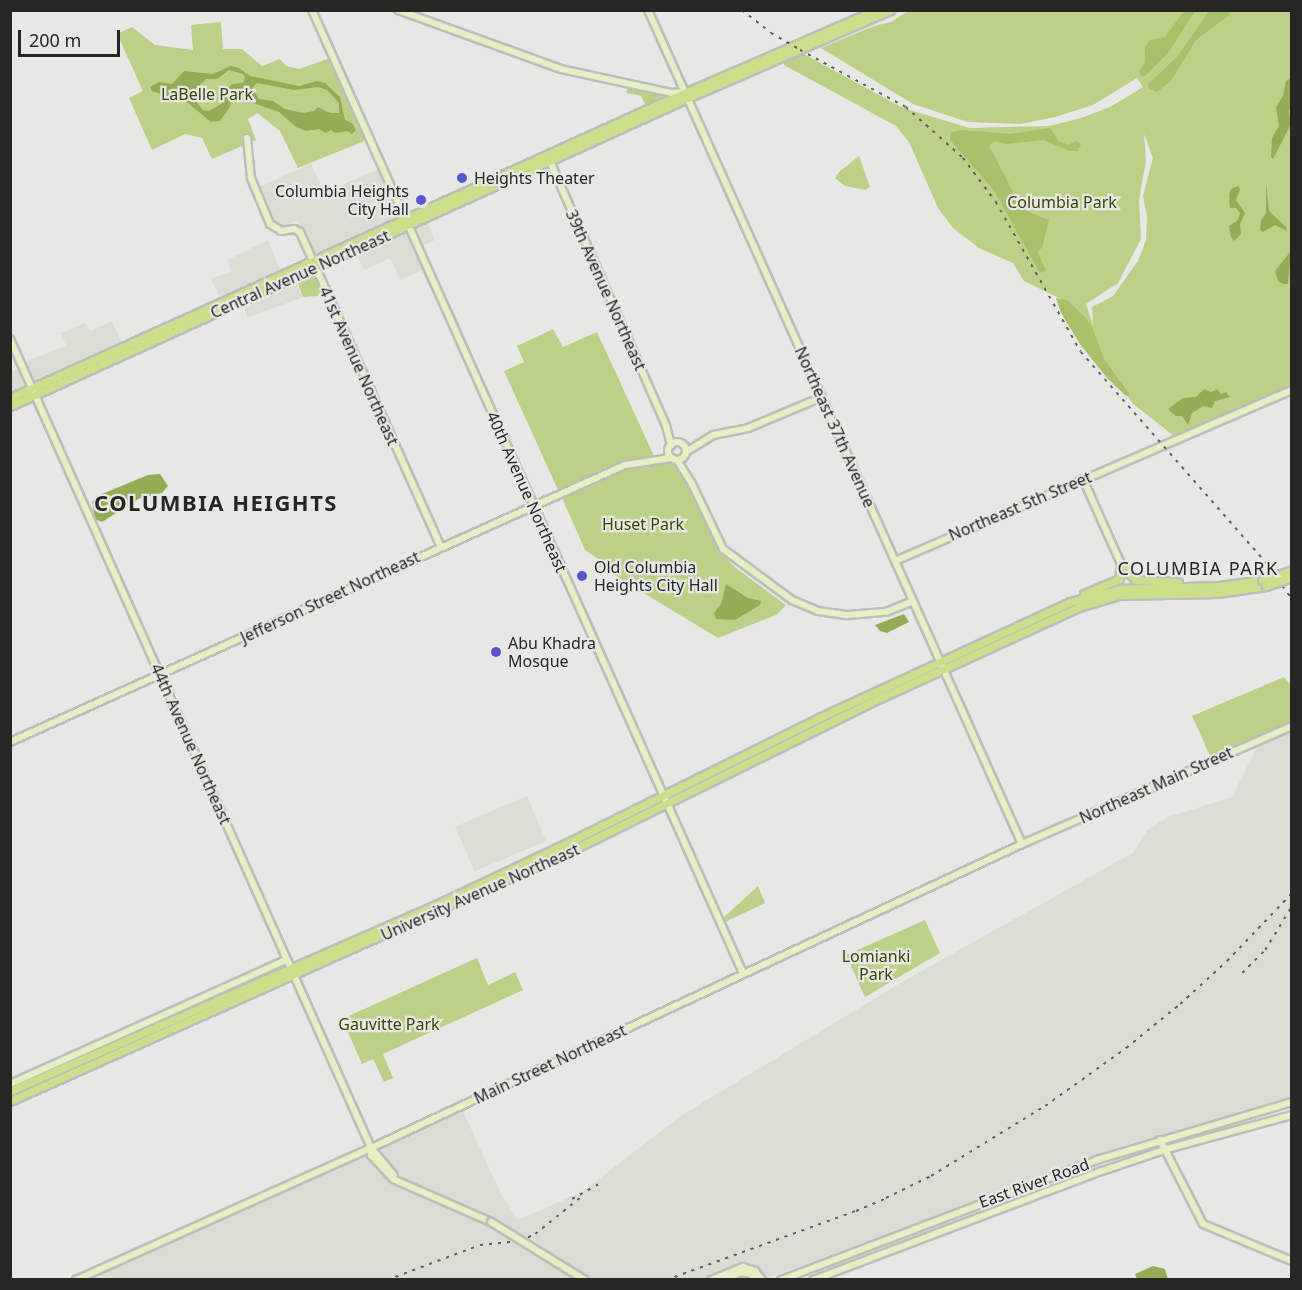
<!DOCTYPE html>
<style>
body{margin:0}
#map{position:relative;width:1302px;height:1290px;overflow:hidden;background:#e7e8e5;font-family:"Noto Sans",sans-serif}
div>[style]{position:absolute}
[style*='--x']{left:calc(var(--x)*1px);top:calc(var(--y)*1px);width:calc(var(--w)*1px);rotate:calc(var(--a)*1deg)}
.built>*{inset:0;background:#daddd3;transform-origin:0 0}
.green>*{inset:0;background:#bcd088}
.forest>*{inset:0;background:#a9c06a}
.water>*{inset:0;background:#95ac56}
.roads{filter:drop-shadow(2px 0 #bdbebb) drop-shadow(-2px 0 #bdbebb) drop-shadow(0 2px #bdbebb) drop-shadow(0 -2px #bdbebb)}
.secondary>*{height:6px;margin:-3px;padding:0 3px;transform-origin:3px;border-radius:3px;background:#e5efc4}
.secondary>.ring{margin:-3px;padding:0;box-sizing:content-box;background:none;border:6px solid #e5efc4;border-radius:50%}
.primary>*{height:7px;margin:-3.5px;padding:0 3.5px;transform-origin:3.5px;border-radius:3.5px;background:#cbdf8a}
.rail>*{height:1.5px;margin-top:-0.75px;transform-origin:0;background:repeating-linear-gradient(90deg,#5f5f5e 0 3px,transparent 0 9px)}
.bridges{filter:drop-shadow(2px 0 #bdbebb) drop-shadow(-2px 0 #bdbebb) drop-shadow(0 2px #bdbebb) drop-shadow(0 -2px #bdbebb)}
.secondary-bridge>*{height:6px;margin:-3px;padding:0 3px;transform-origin:3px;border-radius:3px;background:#e5efc4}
.primary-bridge>*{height:7px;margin:-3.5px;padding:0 3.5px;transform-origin:3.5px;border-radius:3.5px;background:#cbdf8a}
.dots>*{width:16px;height:16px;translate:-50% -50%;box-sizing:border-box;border:3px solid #e7e8e5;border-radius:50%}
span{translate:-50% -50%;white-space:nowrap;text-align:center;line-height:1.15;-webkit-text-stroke:4.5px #e7e8e5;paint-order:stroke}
.park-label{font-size:16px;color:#384502}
.poi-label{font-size:16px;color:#262625}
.left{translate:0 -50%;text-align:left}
.right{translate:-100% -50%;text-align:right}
.street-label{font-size:16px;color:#262625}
.neighbourhood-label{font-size:18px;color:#262625;letter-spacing:1.5px}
.district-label{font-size:22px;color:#262625;font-weight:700;letter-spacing:1.5px}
.frame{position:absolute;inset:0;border:12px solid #262625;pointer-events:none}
.scale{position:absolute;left:18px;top:30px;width:102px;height:27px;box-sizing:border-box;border:3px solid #262625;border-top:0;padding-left:8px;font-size:18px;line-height:21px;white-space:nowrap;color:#262625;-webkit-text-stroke:4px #e7e8e5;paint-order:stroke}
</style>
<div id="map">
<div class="built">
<i style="clip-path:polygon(311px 164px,323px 189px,331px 190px,378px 169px,397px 220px,352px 241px,315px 253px,303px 228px,295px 221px,284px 226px,276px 224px,258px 187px)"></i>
<i style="left:426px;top:220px;width:22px;height:13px;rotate:66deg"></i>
<i style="clip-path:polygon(404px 230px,422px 270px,400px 280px,390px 258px,364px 270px,356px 253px)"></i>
<i style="clip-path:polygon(268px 240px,281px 272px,220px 298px,211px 279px,231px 271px,227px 260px)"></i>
<i style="left:295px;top:279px;width:20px;height:58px;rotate:70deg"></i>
<i style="clip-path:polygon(112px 321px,122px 344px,37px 384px,33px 381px,24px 362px,66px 346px,61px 333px,85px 323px,90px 331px)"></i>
<i style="clip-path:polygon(18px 369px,25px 389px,10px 397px,10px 373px)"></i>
<i style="clip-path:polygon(1291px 729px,1291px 1099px,1126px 1145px,765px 1279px,85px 1280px,462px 1109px,501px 1194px,518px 1220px,582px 1192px,682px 1115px,904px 981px,1134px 852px,1147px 830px,1168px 817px,1232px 797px,1259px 743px)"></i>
<i style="left:527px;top:796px;width:49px;height:78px;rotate:67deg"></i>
</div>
<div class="green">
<i style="clip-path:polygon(evenodd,908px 11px,1291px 11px,1291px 386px,1174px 436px,1133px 404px,1079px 329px,1061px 299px,1024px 281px,1013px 263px,979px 248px,953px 228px,938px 208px,909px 142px,896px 126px,784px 65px,784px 59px,800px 52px,903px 108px,970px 128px,1049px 126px,1081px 118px,1110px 107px,1143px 87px,1137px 78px,1093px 105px,1055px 117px,1021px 124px,968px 122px,913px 104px,821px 48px,874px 26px,891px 22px,908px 11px,1144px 134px,1153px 158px,1143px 196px,1147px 217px,1146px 240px,1138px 261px,1113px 296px,1092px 307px,1093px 325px,1086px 304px,1118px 283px,1141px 239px,1139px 200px,1146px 161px,1144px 134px)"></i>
<i style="clip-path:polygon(221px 22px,223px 49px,242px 49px,262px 66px,280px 59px,286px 66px,299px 69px,330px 58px,367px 140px,298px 168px,280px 131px,257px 113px,248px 119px,256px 140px,212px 159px,202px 138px,185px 134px,152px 150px,129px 98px,143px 91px,117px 34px,132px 27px,155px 45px,193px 50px,191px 25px)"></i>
<i style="clip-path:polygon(628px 87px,665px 94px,671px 95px,646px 107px,641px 96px,626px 93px)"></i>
<i style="clip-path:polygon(859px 156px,870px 187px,865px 190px,845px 186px,835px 178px,839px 172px)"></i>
<i style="clip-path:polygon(311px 271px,314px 272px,322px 290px,318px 296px,303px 297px,296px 278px)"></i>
<i style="clip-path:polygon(553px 329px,563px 347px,597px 332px,655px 458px,623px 462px,558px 490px,504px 371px,524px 362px,517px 346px)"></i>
<i style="clip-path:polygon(671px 460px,686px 480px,711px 537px,722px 554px,736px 568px,786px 605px,776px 615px,718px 638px,599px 566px,601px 561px,585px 550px,562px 498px,637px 465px)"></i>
<i style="clip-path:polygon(1284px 677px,1291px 685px,1291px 723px,1211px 758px,1192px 716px)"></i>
<i style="clip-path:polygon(758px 886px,765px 903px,725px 922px,723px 918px)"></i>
<i style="clip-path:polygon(925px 920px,940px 953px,865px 997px,846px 955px)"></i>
<i style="clip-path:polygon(477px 958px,488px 985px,515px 972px,523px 990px,383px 1054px,393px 1078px,384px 1082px,373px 1059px,362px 1064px,342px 1019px)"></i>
</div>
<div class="forest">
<i style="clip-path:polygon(1184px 11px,1195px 11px,1169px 52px,1145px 76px,1141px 76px,1139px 72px,1145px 62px,1145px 47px,1150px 40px,1165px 37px)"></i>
<i style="clip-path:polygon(1209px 11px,1230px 11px,1228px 16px,1196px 40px,1171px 81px,1157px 92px,1149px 88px,1148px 84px,1177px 57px)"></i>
<i style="clip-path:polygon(1050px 128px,1059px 141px,1068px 145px,1076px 141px,1081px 144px,1078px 151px,1069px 151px,1044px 140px,1007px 144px,994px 141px,989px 146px,1018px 201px,1029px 212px,1049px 220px,1042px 248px,1037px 251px,1046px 270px,1040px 273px,993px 189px,950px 140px,951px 132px,961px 130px,1010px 134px)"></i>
<i style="clip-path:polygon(1056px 298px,1067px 300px,1086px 318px,1092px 327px,1104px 359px,1130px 395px,1126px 396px,1107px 378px,1080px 344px,1061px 313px)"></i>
</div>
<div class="water">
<i style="clip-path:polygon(evenodd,231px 66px,239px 68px,250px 76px,299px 86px,317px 81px,325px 83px,340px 97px,345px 120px,352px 123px,356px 130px,352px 134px,347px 131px,335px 133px,331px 130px,326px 133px,319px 129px,306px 131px,296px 127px,279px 112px,256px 104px,240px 90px,233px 94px,230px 107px,220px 121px,211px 122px,188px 103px,152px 91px,150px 87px,159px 82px,172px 84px,184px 71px,213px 74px,231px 66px,229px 70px,243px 74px,245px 78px,243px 83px,232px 84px,226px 90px,223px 103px,209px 111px,203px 110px,193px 98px,194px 90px,206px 79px,217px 79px,229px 70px,231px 66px,257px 83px,294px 90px,318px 87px,327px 90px,339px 103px,339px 113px,330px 113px,318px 107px,314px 111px,303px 113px,285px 109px,273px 101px,259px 99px,252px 88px,257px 83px)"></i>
<i style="clip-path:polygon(1290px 79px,1292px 104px,1289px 111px,1291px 124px,1273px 159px,1271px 157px,1272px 138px,1279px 126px,1276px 107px,1283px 96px,1286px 81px)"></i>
<i style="clip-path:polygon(1266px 182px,1269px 211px,1286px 227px,1287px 231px,1275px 225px,1263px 232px,1260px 230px,1261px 220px,1266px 213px)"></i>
<i style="clip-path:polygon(1238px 186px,1240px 189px,1236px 200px,1245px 213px,1240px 224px,1241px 234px,1234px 241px,1231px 237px,1229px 226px,1238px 220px,1240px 213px,1236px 208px,1230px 208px,1229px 194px,1231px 189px)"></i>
<i style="clip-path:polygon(1291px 251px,1288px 284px,1283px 284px,1278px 281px,1275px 271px)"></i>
<i style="clip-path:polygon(1204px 389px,1211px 392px,1217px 389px,1221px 394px,1226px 392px,1230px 397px,1215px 401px,1212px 408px,1203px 406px,1192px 413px,1188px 425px,1182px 416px,1176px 416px,1168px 409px,1183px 398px,1196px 397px)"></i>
<i style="clip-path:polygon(160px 474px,168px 486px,162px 493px,140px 498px,102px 522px,95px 519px,92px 502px,97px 496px,148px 475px)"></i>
<i style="clip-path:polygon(726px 584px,748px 598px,761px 601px,760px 605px,735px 620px,716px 619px,714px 613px,721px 604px)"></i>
<i style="clip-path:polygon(904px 614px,909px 622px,887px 633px,880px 631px,875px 625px)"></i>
<i style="clip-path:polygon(1153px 1266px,1165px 1269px,1168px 1279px,1137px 1279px,1135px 1274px)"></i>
</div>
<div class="roads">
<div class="secondary">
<i style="--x:312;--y:10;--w:1055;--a:65.89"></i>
<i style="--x:398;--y:10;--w:173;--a:19.9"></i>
<i style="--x:561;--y:69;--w:114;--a:12.2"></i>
<i style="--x:672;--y:93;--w:12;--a:-5"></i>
<i style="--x:648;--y:10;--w:914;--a:65.85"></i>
<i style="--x:247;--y:138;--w:40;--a:84.3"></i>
<i style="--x:251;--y:178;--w:50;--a:67.6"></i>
<i style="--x:270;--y:224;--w:13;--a:32"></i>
<i style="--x:281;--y:231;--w:13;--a:-9"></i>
<i style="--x:294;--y:229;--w:7;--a:27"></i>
<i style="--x:300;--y:232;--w:345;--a:65.9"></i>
<i style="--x:549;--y:159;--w:292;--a:66.3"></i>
<i style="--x:666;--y:426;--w:20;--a:75"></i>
<i style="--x:10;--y:339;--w:886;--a:65.95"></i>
<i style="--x:371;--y:1148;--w:7;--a:90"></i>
<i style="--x:371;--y:1155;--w:33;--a:47"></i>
<i style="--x:393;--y:1179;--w:107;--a:23.7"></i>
<i class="ring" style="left:668px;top:442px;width:12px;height:12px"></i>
<i style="--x:686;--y:452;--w:32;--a:-32"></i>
<i style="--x:713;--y:435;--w:36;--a:-11"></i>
<i style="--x:748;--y:428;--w:80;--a:-22.7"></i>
<i style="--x:677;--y:460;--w:28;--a:58"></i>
<i style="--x:692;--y:484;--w:72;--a:64.5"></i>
<i style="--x:723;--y:549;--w:86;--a:36.5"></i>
<i style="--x:792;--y:600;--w:28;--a:23"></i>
<i style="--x:818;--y:611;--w:30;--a:8"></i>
<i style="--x:848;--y:615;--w:38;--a:-5"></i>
<i style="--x:886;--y:612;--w:29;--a:-22"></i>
<i style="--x:1083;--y:479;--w:93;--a:65.9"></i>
<i style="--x:895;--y:561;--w:432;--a:-23.3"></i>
<i style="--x:10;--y:742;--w:675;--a:-24.25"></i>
<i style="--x:625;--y:465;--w:47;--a:-8.7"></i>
<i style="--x:10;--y:1084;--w:303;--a:-24.2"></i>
<i style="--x:1160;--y:1140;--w:94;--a:62.9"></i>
<i style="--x:1203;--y:1224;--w:96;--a:22.6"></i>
<i style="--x:371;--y:1148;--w:35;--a:50"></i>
<i style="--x:76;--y:1280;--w:323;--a:-24.1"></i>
<i style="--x:371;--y:1148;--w:718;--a:-25.03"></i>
<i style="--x:1022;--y:844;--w:295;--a:-23.6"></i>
<i style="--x:711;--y:1280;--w:35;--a:-22"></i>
<i style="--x:743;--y:1267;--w:13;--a:18"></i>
<i style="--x:755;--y:1271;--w:11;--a:52"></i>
<i style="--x:721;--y:1280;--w:22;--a:-21"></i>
<i style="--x:742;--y:1272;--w:9;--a:13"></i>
<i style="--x:751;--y:1274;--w:8;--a:50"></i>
<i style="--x:781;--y:1280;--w:338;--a:-20.8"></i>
<i style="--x:1097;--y:1160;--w:203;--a:-16.6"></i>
<i style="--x:813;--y:1280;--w:309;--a:-20.7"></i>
<i style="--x:1102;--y:1171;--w:69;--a:-18.7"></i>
<i style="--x:1167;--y:1149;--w:130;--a:-15.2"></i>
</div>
<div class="primary">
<i style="--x:10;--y:398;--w:705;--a:-24.38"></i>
<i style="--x:652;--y:107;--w:244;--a:-23.4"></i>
<i style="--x:10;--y:406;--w:739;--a:-24.45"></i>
<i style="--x:683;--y:100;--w:226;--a:-23.5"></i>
<i style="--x:1121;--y:564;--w:22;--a:47"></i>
<i style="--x:1136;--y:580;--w:42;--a:2.7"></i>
<i style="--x:1084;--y:594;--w:38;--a:-23"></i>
<i style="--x:1119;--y:579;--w:15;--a:-82"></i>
<i style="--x:10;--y:1091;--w:465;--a:-23.6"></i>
<i style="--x:436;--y:905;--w:143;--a:-25.3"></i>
<i style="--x:565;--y:844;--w:286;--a:-26.4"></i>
<i style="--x:821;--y:717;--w:274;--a:-24.8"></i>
<i style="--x:1070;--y:602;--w:52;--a:-14.6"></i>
<i style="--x:1120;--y:589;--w:99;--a:-1.7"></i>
<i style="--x:1219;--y:586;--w:43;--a:-7.9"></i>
<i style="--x:10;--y:1101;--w:622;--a:-24.09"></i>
<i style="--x:578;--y:847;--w:337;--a:-26.3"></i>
<i style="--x:880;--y:698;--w:219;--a:-24.6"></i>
<i style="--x:1079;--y:607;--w:42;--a:-16.7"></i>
<i style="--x:1119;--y:595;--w:99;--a:-1.2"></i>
<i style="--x:1218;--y:593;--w:49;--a:-8.3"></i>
</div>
</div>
<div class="rail">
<i style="--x:742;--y:10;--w:37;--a:38"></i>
<i style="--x:771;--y:33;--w:34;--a:30"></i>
<i style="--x:800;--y:50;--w:120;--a:28.3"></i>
<i style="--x:906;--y:107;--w:76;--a:41.8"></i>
<i style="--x:963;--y:158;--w:55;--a:53.1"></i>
<i style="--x:996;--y:202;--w:172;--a:60.5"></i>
<i style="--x:1081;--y:352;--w:282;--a:48.7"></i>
<i style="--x:1267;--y:564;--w:43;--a:54.5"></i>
<i style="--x:1242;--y:973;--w:33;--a:-45"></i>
<i style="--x:1265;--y:950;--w:52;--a:-58.5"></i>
<i style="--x:572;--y:1199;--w:33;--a:-29"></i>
<i style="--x:387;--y:1280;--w:99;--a:-20.6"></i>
<i style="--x:480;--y:1245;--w:40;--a:-5.7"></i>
<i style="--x:520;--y:1241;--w:17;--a:-25"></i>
<i style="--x:535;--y:1234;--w:59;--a:-38.8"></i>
<i style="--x:666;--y:1280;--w:202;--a:-20"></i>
<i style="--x:856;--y:1211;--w:33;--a:-23"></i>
<i style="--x:886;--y:1198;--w:50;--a:-26.1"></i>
<i style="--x:931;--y:1176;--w:134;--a:-31.6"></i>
<i style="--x:1045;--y:1106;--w:100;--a:-35.6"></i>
<i style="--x:1126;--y:1048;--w:70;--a:-39.2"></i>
<i style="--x:1180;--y:1004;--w:64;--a:-42.5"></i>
<i style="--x:1227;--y:961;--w:94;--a:-46.3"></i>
</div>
<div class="bridges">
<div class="secondary-bridge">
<i style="--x:491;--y:1222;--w:110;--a:31.7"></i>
</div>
<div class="primary-bridge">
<i style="--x:1262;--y:580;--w:32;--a:-18"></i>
<i style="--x:1266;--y:586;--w:28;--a:-19"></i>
</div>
</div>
<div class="dots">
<i style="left:462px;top:178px;background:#5955cc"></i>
<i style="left:421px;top:200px;background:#5955cc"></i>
<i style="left:582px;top:576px;background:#5955cc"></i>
<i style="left:496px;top:652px;background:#5955cc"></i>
</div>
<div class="park-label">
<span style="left:207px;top:94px">LaBelle Park</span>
<span style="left:1062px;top:202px">Columbia Park</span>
<span style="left:643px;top:524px">Huset Park</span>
<span style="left:876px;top:965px">Lomianki<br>Park</span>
<span style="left:389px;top:1024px">Gauvitte Park</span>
</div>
<div class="poi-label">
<span class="left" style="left:474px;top:178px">Heights Theater</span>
<span class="right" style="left:409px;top:200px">Columbia Heights<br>City Hall</span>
<span class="left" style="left:594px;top:576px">Old Columbia<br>Heights City Hall</span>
<span class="left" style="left:508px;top:652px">Abu Khadra<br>Mosque</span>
</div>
<div class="street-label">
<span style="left:300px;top:274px;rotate:-24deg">Central Avenue Northeast</span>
<span style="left:606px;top:290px;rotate:66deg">39th Avenue Northeast</span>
<span style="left:359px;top:366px;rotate:66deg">41st Avenue Northeast</span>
<span style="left:835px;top:427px;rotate:66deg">Northeast 37th Avenue</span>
<span style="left:527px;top:492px;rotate:66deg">40th Avenue Northeast</span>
<span style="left:1020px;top:506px;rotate:-23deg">Northeast 5th Street</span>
<span style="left:330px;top:597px;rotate:-25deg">Jefferson Street Northeast</span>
<span style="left:191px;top:744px;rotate:66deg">44th Avenue Northeast</span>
<span style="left:1156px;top:785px;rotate:-24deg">Northeast Main Street</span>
<span style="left:480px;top:892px;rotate:-24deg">University Avenue Northeast</span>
<span style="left:550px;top:1064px;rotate:-25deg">Main Street Northeast</span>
<span style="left:1034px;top:1183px;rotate:-20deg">East River Road</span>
</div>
<div class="neighbourhood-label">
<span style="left:1198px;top:568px">COLUMBIA PARK</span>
</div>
<div class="district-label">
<span style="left:216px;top:503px">COLUMBIA HEIGHTS</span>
</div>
<div class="frame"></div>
<div class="scale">200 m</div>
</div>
